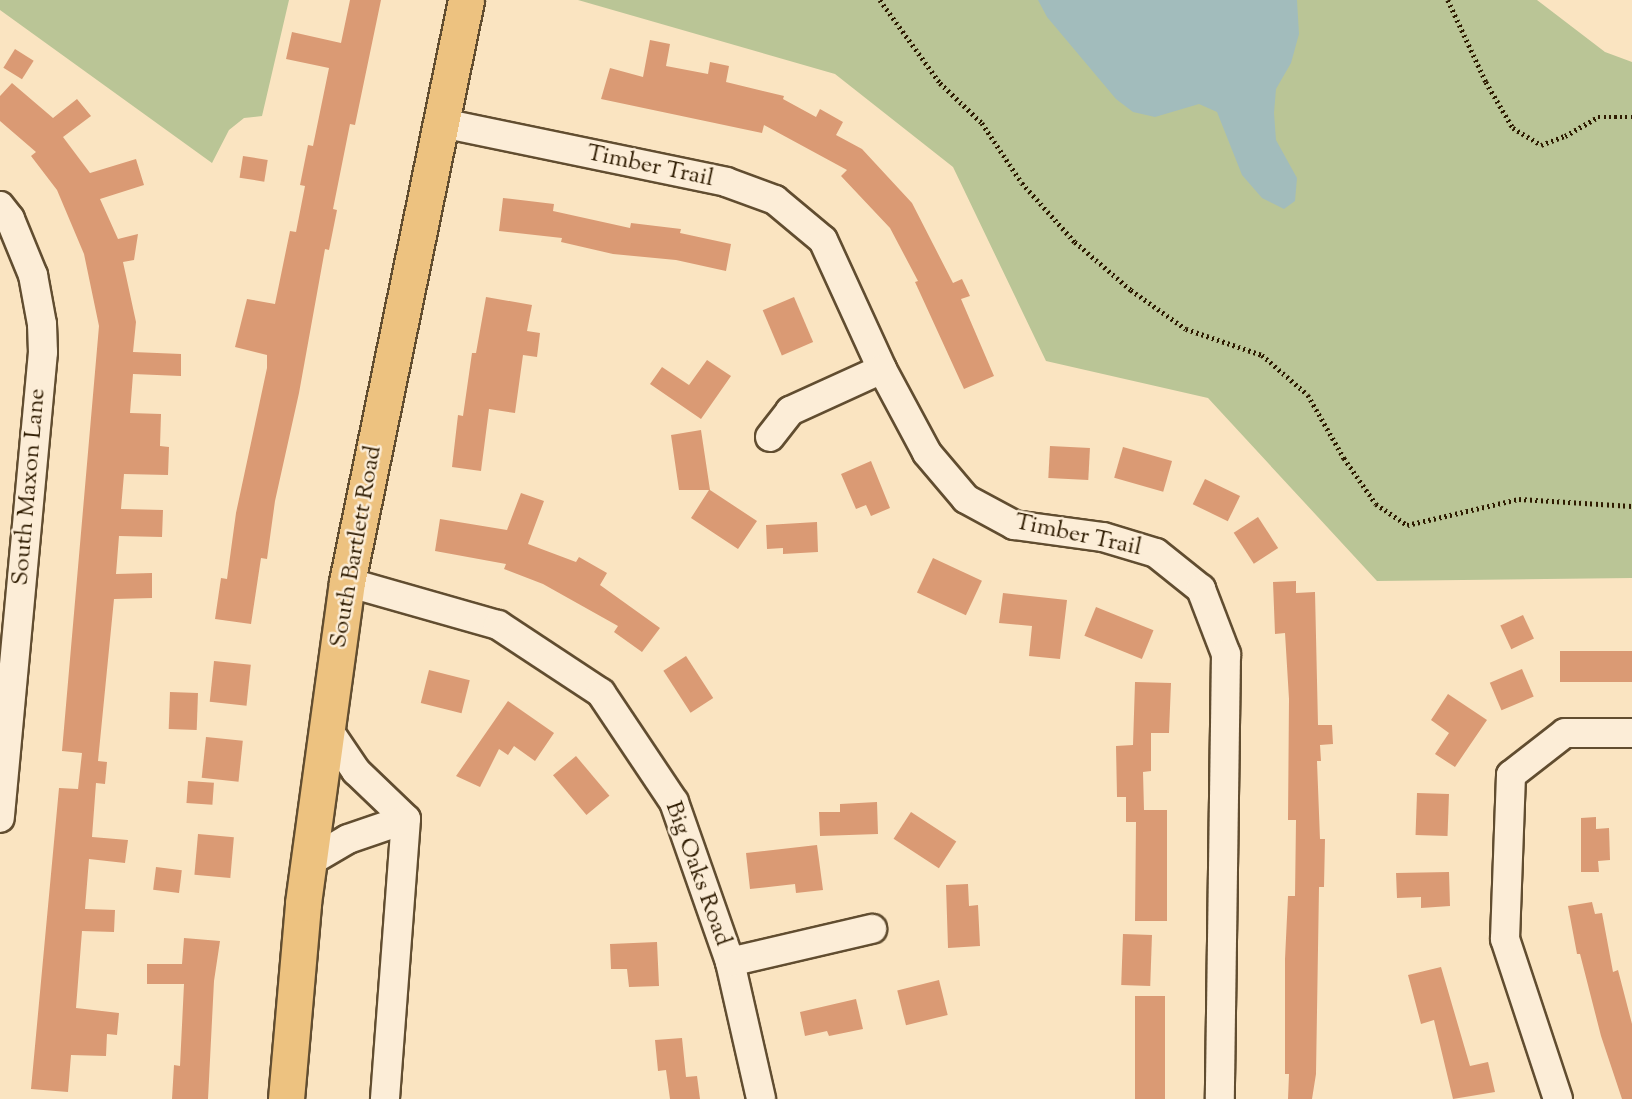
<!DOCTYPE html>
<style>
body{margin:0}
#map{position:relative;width:1632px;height:1099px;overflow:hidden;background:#fae4c1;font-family:"Sorts Mill Goudy",serif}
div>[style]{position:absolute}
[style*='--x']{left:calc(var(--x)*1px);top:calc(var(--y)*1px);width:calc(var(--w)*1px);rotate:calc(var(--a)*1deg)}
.green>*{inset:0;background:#bac596}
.water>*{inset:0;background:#a2bcbc}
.building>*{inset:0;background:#da9a74;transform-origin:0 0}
.path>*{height:4.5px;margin-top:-2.25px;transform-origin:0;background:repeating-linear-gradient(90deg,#2e1b00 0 2px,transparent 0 5.5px)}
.roads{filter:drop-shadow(2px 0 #614d30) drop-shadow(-2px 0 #614d30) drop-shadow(0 2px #614d30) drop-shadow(0 -2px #614d30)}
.minor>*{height:28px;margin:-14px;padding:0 14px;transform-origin:14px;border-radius:14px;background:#fcedd7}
.major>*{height:35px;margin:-17.5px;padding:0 17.5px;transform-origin:17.5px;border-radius:17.5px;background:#edc280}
span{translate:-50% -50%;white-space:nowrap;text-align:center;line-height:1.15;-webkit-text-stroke:5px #fcedd7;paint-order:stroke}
.street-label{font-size:24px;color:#2e1b00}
</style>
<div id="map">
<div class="green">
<i style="clip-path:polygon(0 0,289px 0,262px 116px,244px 118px,229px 130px,212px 163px,0 10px)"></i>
<i style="clip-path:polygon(578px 0,1537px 0,1605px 52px,1632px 62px,1632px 578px,1377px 581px,1208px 398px,1046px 361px,953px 167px,835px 74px)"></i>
</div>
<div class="water">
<i style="clip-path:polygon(1038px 0,1297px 0,1299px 34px,1291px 63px,1276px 89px,1274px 113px,1276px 140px,1297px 178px,1295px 201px,1284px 209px,1262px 198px,1242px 175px,1217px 112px,1199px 104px,1155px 117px,1133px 112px,1116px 99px,1047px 17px)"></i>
</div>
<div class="building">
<i style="clip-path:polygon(350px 0,381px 0,355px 125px,350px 124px,333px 209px,337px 210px,329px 250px,325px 249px,299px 393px,275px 501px,267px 559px,261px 558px,251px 624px,215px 619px,221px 578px,227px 579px,236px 513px,267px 368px,267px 355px,235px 347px,247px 299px,275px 304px,290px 231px,296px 232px,305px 186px,300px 185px,308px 145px,313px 146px,329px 68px,286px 59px,292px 32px,341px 43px)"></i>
<i style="clip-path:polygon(650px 40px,670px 44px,666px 66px,708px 74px,710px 62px,729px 66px,726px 82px,784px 96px,783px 99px,816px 117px,820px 109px,843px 122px,836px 135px,862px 149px,912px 203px,953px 283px,962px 279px,970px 296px,961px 299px,994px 376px,964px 389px,915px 282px,918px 281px,890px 228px,841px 176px,847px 170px,764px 125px,762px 133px,601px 99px,610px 68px,643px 77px)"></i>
<i style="left:15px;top:49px;width:22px;height:22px;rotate:32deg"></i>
<i style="clip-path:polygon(12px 83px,53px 118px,77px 99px,91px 116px,63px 137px,90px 173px,136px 159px,144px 185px,100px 199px,118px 239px,138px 234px,134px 260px,123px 262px,136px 322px,133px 352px,181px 354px,181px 376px,133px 374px,130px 413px,161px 414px,160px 446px,169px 447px,168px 475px,124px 474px,121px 509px,163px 510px,162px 537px,119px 536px,116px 574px,152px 573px,152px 598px,114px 599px,98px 761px,107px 762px,105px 784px,96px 783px,92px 837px,128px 840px,125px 863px,89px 859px,85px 909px,115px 910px,114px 932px,82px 931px,76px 1008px,119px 1013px,117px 1035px,107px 1034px,106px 1056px,71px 1055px,68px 1092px,31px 1089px,59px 788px,78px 789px,82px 753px,62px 751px,99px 326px,84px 254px,57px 190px,31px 156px,36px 152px,0 121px,0 96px)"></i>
<i style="left:243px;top:156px;width:25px;height:22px;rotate:9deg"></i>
<i style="clip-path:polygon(503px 198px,554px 204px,553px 211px,630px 228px,631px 223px,681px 229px,680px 233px,731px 244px,726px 271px,676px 260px,613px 254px,561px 242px,562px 238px,499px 231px)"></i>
<i style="clip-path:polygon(486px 297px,532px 305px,527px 331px,540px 333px,537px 357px,523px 355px,515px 413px,489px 409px,481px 471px,452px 467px,458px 415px,463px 416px,472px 353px,476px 353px)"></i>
<i style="left:794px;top:297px;width:49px;height:34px;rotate:67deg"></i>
<i style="clip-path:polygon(707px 360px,731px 376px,701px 419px,650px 384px,662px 367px,689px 385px)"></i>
<i style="clip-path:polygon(701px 430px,710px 490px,757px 521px,738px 549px,691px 518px,709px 490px,679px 490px,671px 435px)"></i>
<i style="left:1050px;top:446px;width:40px;height:32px;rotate:3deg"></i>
<i style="left:1123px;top:447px;width:51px;height:32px;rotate:16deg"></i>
<i style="clip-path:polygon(871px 461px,890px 508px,871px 516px,866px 505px,856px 509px,841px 474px)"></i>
<i style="left:1205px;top:479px;width:39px;height:28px;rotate:26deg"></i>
<i style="clip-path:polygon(521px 493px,544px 501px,528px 544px,576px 562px,579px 557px,607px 573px,600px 585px,660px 628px,642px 652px,614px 632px,618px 626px,543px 584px,504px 569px,506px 564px,435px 551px,440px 519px,507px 530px)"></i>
<i style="left:1258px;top:517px;width:37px;height:29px;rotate:57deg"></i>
<i style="clip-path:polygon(817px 522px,818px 552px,783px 554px,783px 548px,767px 549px,766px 525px)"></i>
<i style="left:933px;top:558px;width:54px;height:38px;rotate:25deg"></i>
<i style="clip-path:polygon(1296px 581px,1296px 593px,1315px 592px,1318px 725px,1332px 725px,1333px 744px,1320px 745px,1321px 761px,1317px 761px,1320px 839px,1325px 839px,1324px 887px,1319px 887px,1316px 1074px,1312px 1099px,1288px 1099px,1289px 1074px,1285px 1074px,1285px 959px,1288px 896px,1295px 896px,1296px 820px,1288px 820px,1289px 699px,1285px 633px,1275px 634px,1273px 582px)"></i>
<i style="clip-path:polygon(1003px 593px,1067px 600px,1060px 659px,1029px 656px,1032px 626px,999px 623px)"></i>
<i style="left:1096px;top:607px;width:62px;height:31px;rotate:22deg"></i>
<i style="left:1523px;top:615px;width:26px;height:25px;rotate:65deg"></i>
<i style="left:1632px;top:651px;width:31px;height:72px;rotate:90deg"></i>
<i style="left:686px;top:656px;width:50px;height:27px;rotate:57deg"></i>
<i style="left:214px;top:661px;width:37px;height:41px;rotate:6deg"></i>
<i style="left:1522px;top:669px;width:30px;height:35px;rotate:67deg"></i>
<i style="left:429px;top:670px;width:42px;height:34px;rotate:14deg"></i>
<i style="clip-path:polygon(1135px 682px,1171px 683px,1169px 733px,1151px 733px,1151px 771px,1143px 772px,1144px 810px,1167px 810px,1167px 921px,1135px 921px,1136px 822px,1126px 822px,1126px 797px,1117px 797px,1116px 746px,1133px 745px)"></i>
<i style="left:170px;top:692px;width:28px;height:37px;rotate:2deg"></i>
<i style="clip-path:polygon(1448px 694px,1487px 720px,1455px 767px,1435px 754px,1449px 733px,1431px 720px)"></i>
<i style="clip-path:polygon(508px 701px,554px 733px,535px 761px,514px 746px,508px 755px,499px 749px,480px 787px,456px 776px)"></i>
<i style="left:206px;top:737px;width:37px;height:41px;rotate:6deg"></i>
<i style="left:576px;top:756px;width:52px;height:30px;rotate:50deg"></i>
<i style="left:188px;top:781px;width:26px;height:22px;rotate:4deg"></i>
<i style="left:1417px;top:793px;width:32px;height:42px;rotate:2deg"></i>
<i style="clip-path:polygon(877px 802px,878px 834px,820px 836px,819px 812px,840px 812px,840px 804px)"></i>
<i style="left:911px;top:812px;width:54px;height:32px;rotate:33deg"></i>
<i style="clip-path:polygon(1596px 817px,1596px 829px,1609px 828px,1610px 860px,1598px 861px,1599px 872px,1581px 872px,1581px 818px)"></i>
<i style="left:198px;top:834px;width:36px;height:41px;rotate:5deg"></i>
<i style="clip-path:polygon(817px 845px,823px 890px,796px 893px,795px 884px,750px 889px,746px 853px)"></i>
<i style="left:156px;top:867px;width:26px;height:23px;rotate:7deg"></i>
<i style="clip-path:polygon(1449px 872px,1450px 906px,1421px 908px,1421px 897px,1397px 898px,1396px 873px)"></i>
<i style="clip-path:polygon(968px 884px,969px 906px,978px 905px,980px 946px,948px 948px,946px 885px)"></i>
<i style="clip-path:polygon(1592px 902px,1595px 914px,1602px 913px,1613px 972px,1618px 970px,1632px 1024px,1632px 1099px,1622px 1099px,1601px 1036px,1580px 954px,1577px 954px,1568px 906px)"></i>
<i style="left:1123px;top:934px;width:29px;height:51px;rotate:2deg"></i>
<i style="clip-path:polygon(184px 938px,220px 941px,214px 981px,208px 1099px,172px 1099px,174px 1065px,180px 1066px,184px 984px,147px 984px,147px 964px,182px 964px)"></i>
<i style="clip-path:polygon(657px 942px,659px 986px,629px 987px,627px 969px,611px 969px,610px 944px)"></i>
<i style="clip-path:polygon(1441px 967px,1470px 1066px,1488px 1062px,1495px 1092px,1453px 1099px,1434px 1020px,1421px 1024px,1408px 975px)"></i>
<i style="left:939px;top:980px;width:36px;height:43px;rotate:76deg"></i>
<i style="left:1135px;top:996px;width:30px;height:103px"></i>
<i style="clip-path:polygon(856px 999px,863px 1029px,829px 1036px,827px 1031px,805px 1036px,800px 1012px)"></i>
<i style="clip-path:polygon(682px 1038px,686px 1077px,697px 1076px,700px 1099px,670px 1099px,666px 1070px,658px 1071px,655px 1040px)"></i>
</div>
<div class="path">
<i style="--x:880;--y:0;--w:102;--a:54.1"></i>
<i style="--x:940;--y:83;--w:58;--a:43.6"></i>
<i style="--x:982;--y:123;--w:72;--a:56.3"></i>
<i style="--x:1022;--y:183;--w:79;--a:48.1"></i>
<i style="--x:1075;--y:242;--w:74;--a:40.6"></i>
<i style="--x:1131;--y:290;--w:67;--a:35.3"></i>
<i style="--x:1186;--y:329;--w:80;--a:18.9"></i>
<i style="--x:1262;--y:355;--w:61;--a:41"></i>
<i style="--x:1308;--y:395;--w:73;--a:60.3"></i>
<i style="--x:1344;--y:458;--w:56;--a:55.2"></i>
<i style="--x:1376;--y:504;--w:37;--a:34"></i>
<i style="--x:1407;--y:525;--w:115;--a:-13.1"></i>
<i style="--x:1519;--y:499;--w:113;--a:3.5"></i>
<i style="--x:1448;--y:0;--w:90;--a:65.1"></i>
<i style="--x:1486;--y:82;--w:53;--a:59.6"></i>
<i style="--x:1513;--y:128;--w:33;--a:31"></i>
<i style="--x:1541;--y:145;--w:26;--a:-21"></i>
<i style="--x:1565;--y:136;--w:38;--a:-30"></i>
<i style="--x:1598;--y:117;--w:34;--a:0"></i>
</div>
<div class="roads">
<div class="minor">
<i style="--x:442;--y:123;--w:290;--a:11.7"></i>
<i style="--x:726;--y:182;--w:52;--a:20.2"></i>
<i style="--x:775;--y:200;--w:62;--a:39.8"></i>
<i style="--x:823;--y:240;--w:142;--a:65.4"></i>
<i style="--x:882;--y:369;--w:95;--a:61.8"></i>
<i style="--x:927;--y:453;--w:60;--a:49.7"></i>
<i style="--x:966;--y:499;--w:55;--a:28.4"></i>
<i style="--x:1014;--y:525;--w:90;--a:7.7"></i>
<i style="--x:1103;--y:537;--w:55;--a:16.8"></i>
<i style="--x:1156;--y:553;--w:58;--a:38.7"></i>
<i style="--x:1201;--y:589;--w:70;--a:69"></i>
<i style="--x:1226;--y:654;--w:445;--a:90.8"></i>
<i style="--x:0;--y:206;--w:16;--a:52"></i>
<i style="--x:10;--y:219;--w:61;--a:67.7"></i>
<i style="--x:33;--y:275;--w:50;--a:79.6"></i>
<i style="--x:42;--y:324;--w:28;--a:88"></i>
<i style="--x:43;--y:352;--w:468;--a:95.3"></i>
<i style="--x:770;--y:437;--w:33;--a:-52"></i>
<i style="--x:790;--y:411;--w:101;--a:-24.5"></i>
<i style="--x:347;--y:582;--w:157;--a:15.9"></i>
<i style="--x:498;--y:625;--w:123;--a:33.4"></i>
<i style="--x:601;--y:693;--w:131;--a:56.2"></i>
<i style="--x:674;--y:802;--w:170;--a:70.7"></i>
<i style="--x:730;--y:962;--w:140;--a:77.2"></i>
<i style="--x:327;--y:728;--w:52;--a:56"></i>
<i style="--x:356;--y:771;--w:69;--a:43.8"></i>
<i style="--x:406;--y:819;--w:281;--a:94.3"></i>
<i style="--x:309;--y:862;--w:45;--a:-30.5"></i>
<i style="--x:348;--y:839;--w:61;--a:-19"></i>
<i style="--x:730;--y:962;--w:146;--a:-13.1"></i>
<i style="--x:1558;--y:1099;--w:169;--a:-108.3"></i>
<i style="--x:1505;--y:939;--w:164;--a:-87.9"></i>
<i style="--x:1511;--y:775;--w:68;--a:-37.9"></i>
<i style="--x:1565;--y:733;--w:67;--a:0"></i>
</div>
<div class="major">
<i style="--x:286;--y:1099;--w:197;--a:-85"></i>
<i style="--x:303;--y:903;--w:324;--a:-82.2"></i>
<i style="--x:347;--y:582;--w:594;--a:-78.44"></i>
</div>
</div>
<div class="street-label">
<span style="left:650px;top:167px;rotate:12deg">Timber Trail</span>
<span style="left:30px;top:487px;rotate:-85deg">South Maxon Lane</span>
<span style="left:1078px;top:536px;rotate:12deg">Timber Trail</span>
<span style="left:357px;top:547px;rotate:-80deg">South Bartlett Road</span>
<span style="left:697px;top:874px;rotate:70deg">Big Oaks Road</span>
</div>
</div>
